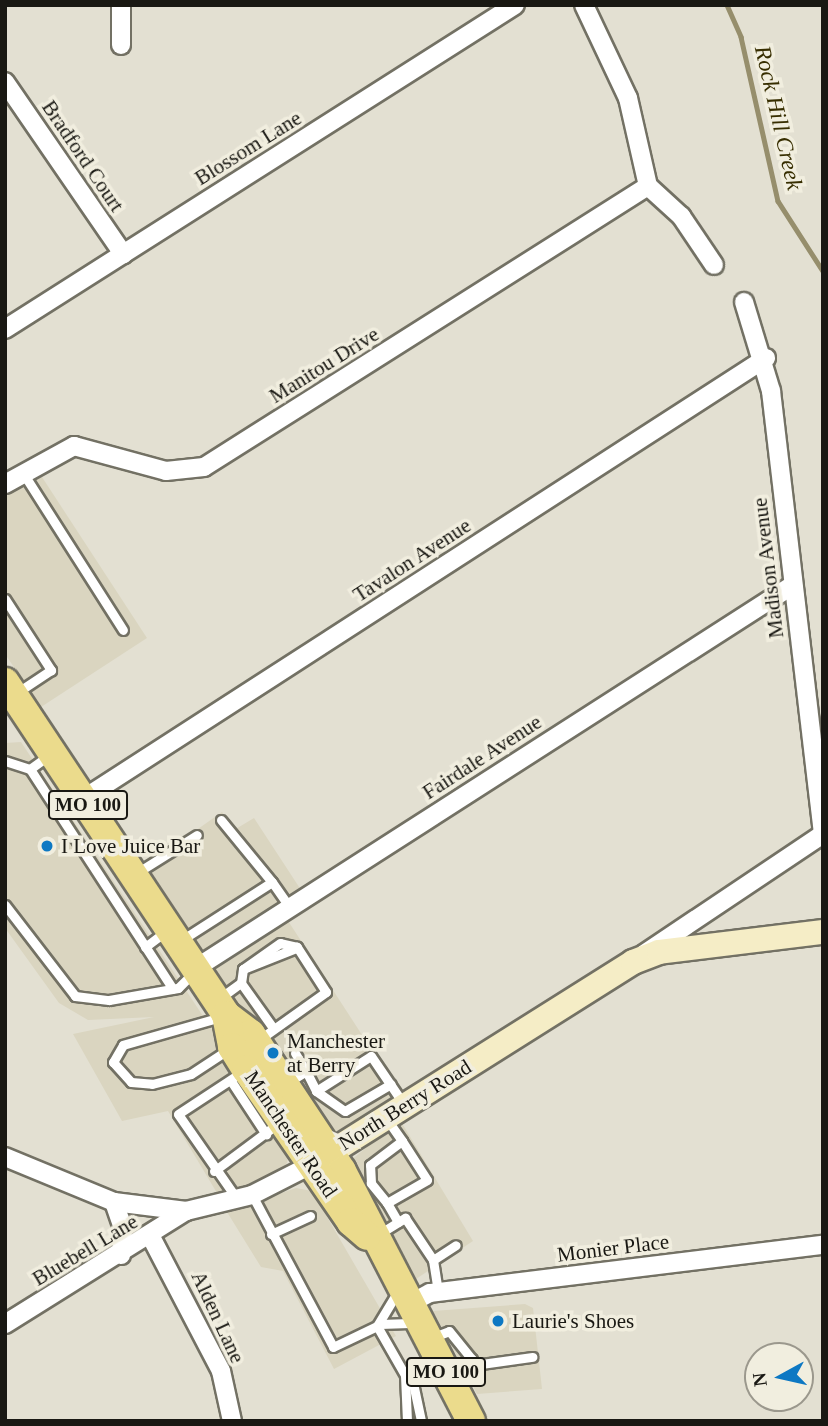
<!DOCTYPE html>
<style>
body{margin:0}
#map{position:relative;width:828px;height:1426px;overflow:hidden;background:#e3e0d2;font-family:"Times New Roman",serif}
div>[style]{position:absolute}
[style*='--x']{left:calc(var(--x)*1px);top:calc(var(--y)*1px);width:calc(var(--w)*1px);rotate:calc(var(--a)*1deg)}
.built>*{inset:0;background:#dad5c0}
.stream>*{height:4.5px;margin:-2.25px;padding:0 2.25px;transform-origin:2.25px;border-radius:2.25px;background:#968e6c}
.roads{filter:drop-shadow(2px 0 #737164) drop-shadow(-2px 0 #737164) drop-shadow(0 2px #737164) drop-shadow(0 -2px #737164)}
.lane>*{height:9px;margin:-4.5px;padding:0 4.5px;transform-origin:4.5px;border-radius:4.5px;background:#fff}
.street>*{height:18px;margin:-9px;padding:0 9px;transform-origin:9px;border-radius:9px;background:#fff}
.secondary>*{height:24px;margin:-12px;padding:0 12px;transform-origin:12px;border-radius:12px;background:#f5edc6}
.primary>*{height:28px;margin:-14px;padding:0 14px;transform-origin:14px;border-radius:14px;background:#ebdb8c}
.dots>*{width:19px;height:19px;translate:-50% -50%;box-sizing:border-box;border:4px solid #f1eedf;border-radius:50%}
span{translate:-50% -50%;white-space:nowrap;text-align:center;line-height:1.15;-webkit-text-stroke:7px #f1eedf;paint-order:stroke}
.shield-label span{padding:2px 5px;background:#f1eedf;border:2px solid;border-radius:5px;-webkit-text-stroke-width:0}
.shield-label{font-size:19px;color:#191813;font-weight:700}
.street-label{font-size:21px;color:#191813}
.poi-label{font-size:21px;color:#191813}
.left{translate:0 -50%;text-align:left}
.water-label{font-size:23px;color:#372e00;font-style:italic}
.frame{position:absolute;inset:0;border:7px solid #191813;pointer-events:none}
.north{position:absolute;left:744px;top:1342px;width:70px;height:70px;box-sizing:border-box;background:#f1eedf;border:2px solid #9b988d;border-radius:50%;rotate:262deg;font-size:19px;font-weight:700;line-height:28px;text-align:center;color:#191813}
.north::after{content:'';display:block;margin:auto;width:24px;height:32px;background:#0d78c3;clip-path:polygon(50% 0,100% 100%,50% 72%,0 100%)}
</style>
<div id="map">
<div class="built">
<i style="clip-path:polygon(40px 474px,147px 638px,41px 707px,5px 654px,5px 497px)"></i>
<i style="clip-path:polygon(21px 742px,290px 1147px,287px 1163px,274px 1177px,217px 1193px,168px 1111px,122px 1121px,73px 1034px,154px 1017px,88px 1020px,59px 1003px,5px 928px,5px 743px)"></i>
<i style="clip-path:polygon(222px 812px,234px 830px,254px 818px,303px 893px,281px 910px,401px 1095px,344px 1132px,331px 1134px,320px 1127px,144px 867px)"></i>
<i style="clip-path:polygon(400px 1120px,473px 1241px,416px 1279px,350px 1161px)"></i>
<i style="clip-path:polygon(296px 1188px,312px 1191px,396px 1336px,334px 1369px,283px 1271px,261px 1267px,227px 1212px)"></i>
<i style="clip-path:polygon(525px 1304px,533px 1308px,542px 1389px,477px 1394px,433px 1311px)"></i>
</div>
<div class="stream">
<i style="--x:727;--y:5;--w:35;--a:66"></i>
<i style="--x:741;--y:37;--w:168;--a:77.3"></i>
<i style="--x:778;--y:201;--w:83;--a:57.3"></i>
</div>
<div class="roads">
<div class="lane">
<i style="--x:23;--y:473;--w:186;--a:57.5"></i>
<i style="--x:5;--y:599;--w:85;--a:57.1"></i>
<i style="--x:51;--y:670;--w:43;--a:146.3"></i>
<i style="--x:5;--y:761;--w:26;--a:18"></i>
<i style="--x:30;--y:769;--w:24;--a:-36"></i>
<i style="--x:30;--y:769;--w:262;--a:57"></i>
<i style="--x:221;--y:820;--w:80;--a:50.6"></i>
<i style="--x:135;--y:874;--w:73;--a:-32.2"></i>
<i style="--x:5;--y:905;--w:115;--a:52.4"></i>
<i style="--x:75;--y:996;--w:34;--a:7"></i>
<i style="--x:109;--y:1000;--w:70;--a:-9.9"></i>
<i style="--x:178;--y:988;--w:21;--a:-45"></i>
<i style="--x:180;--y:941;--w:109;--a:-32.7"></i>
<i style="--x:272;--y:882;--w:32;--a:55"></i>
<i style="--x:145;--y:947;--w:26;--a:-37"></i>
<i style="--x:243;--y:969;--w:57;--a:-21.6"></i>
<i style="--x:220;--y:998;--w:26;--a:-36"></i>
<i style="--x:221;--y:1017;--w:102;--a:164.1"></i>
<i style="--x:123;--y:1045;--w:20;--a:120"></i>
<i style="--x:113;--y:1062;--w:27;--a:48"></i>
<i style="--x:131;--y:1082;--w:21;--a:5"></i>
<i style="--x:152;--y:1084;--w:40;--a:-14.4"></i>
<i style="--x:191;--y:1074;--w:45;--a:-33.3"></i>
<i style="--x:260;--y:1039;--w:81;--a:-35.5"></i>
<i style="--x:326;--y:992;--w:54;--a:-122.8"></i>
<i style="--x:297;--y:947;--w:17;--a:-167"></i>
<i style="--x:280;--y:943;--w:45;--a:144.9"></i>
<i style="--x:243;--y:969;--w:14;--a:98"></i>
<i style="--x:241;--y:983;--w:52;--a:54.5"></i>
<i style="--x:295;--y:1053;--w:21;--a:59"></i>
<i style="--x:231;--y:1081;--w:64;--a:56.6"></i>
<i style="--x:287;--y:1083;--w:22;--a:-32"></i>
<i style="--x:306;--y:1071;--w:22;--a:63"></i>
<i style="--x:316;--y:1091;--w:65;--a:-32.5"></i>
<i style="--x:371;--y:1056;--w:57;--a:55.8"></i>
<i style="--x:316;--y:1091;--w:35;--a:35"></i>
<i style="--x:345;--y:1111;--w:53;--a:-30.4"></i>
<i style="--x:386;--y:1118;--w:28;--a:55"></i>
<i style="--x:402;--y:1141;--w:46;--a:57.3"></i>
<i style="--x:427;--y:1180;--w:46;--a:150.1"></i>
<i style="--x:387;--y:1203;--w:26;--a:-129"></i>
<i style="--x:371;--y:1183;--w:18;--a:-93"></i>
<i style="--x:370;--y:1165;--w:40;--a:-37"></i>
<i style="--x:214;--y:1171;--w:82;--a:-36.6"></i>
<i style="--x:252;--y:1195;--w:172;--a:61.9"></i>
<i style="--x:333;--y:1347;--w:49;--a:-25.5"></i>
<i style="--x:237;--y:1199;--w:103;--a:-124.8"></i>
<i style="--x:178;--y:1114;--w:77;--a:-33.3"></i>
<i style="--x:387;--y:1203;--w:22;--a:60"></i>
<i style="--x:271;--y:1234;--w:43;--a:-24.8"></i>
<i style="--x:379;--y:1234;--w:31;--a:-32"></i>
<i style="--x:405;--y:1218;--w:50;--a:56.3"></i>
<i style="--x:433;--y:1260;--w:32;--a:81"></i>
<i style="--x:433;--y:1260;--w:27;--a:-33"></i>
<i style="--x:398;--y:1291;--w:41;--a:121"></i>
<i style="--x:377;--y:1326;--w:56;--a:60.3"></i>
<i style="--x:380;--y:1324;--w:37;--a:-2"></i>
<i style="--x:431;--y:1338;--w:19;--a:-21"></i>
<i style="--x:449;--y:1331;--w:36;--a:51"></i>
<i style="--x:472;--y:1359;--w:18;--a:87"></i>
<i style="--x:473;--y:1377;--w:19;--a:155"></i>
<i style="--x:474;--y:1365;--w:59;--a:-7.9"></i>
<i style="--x:407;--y:1421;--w:46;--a:-92.5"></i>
<i style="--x:405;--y:1375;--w:11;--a:45"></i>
<i style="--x:413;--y:1383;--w:39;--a:78"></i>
</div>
<div class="street">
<i style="--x:121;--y:5;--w:40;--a:90"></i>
<i style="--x:584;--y:5;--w:103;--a:64.7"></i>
<i style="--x:628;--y:98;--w:90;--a:77.2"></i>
<i style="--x:648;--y:186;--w:45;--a:42.3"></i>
<i style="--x:681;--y:216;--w:59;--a:56"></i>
<i style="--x:5;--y:82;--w:209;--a:55.5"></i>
<i style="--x:744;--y:302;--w:93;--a:73.1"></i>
<i style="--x:771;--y:391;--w:445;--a:83.3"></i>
<i style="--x:5;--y:329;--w:604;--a:-32.43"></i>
<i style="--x:5;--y:484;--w:79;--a:-28.8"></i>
<i style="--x:74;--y:446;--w:95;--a:15.2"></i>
<i style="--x:166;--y:471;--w:38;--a:-6"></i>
<i style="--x:204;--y:467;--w:525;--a:-32.33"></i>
<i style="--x:83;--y:799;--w:813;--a:-32.85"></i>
<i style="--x:644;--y:954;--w:216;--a:-33.8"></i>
<i style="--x:196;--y:968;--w:709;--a:-32.68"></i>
<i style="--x:5;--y:1157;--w:118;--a:22.4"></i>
<i style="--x:114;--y:1202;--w:73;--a:7.1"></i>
<i style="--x:186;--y:1211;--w:68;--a:-13.6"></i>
<i style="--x:252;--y:1195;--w:66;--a:-27"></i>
<i style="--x:114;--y:1202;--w:28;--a:71"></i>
<i style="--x:123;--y:1228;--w:27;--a:94"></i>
<i style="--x:151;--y:1237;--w:151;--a:62.4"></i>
<i style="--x:221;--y:1371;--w:51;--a:77.6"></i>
<i style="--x:411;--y:1303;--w:21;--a:-28"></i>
<i style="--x:430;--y:1293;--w:396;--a:-7"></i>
<i style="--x:5;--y:1324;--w:213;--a:-32"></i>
</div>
<div class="secondary">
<i style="--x:314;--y:1163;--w:377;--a:-32.2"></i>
<i style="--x:633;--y:962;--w:28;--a:-21"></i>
<i style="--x:659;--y:952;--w:165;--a:-7"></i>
</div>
<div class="primary">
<i style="--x:5;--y:682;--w:400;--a:56.4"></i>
<i style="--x:226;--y:1015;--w:31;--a:37"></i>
<i style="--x:251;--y:1034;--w:164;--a:56.4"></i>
<i style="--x:342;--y:1171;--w:281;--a:62.7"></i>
<i style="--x:226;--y:1015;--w:33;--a:79"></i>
<i style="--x:232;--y:1047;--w:26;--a:58"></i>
<i style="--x:246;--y:1069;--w:186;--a:55.5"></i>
<i style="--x:351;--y:1222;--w:21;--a:41"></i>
</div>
</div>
<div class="dots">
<i style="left:47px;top:846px;background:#0d78c3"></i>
<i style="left:273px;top:1053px;background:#0d78c3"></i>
<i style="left:498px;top:1321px;background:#0d78c3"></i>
</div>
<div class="shield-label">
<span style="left:88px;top:805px">MO 100</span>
<span style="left:446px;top:1372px">MO 100</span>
</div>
<div class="street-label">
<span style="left:248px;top:148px;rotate:-32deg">Blossom Lane</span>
<span style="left:83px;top:156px;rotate:56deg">Bradford Court</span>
<span style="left:324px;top:365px;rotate:-32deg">Manitou Drive</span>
<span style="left:412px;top:560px;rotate:-33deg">Tavalon Avenue</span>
<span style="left:768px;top:568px;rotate:-97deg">Madison Avenue</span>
<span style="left:482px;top:757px;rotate:-33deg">Fairdale Avenue</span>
<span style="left:405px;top:1105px;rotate:-32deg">North Berry Road</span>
<span style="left:291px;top:1134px;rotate:56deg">Manchester Road</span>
<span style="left:613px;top:1248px;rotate:-7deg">Monier Place</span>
<span style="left:85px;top:1250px;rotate:-31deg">Bluebell Lane</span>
<span style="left:218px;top:1317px;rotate:65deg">Alden Lane</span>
</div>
<div class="poi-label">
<span class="left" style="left:61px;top:846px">I Love Juice Bar</span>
<span class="left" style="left:287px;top:1053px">Manchester<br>at Berry</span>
<span class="left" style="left:512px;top:1321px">Laurie's Shoes</span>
</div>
<div class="water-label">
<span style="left:778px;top:118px;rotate:77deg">Rock Hill Creek</span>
</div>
<div class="frame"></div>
<div class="north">N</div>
</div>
